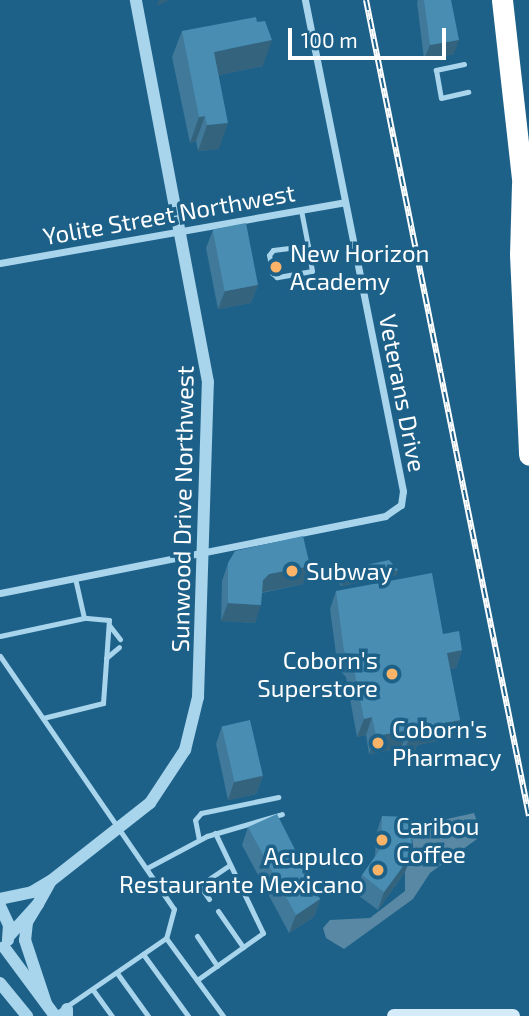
<!DOCTYPE html>
<style>
body{margin:0}
#map{position:relative;width:529px;height:1016px;overflow:hidden;background:#1d6189;font-family:"Exo 2",sans-serif}
div>[style]{position:absolute}
[style*='--x']{left:calc(var(--x)*1px);top:calc(var(--y)*1px);width:calc(var(--w)*1px);rotate:calc(var(--a)*1deg)}
.water>*{inset:0;background:#5888a3}
.service>*{height:5px;margin:-2.5px;padding:0 2.5px;transform-origin:2.5px;border-radius:2.5px;background:#a8d4ec}
.minor>*{height:7px;margin:-3.5px;padding:0 3.5px;transform-origin:3.5px;border-radius:3.5px;background:#a8d4ec}
.tertiary>*{height:12px;margin:-6px;padding:0 6px;transform-origin:6px;border-radius:6px;background:#a8d4ec}
.secondary>*{height:14px;margin:-7px;padding:0 7px;transform-origin:7px;border-radius:7px;background:#d4ebf9}
.motorway>*{height:21px;margin:-10.5px;padding:0 10.5px;transform-origin:10.5px;border-radius:10.5px;background:#fff}
.rail>*{height:6px;margin-top:-3px;transform-origin:0;background:repeating-linear-gradient(90deg,#1d6189 0 10px,#fff 0 20px);box-sizing:border-box;border-block:2px solid #fff}
.wall>*{inset:0;background:#40799a}
.shaded-wall>*{inset:0;background:#34637d}
.building>*{inset:0;background:#4a8db3;transform-origin:0 0}
.dots>*{width:19px;height:19px;translate:-50% -50%;box-sizing:border-box;border:4px solid #1d6189;border-radius:50%}
span{translate:-50% -50%;white-space:nowrap;text-align:center;line-height:1.15;-webkit-text-stroke:7px #1d6189;paint-order:stroke}
.street-label{font-size:24px;color:#fff}
.poi-label{font-size:24px;color:#fff}
.left{translate:0 -50%;text-align:left}
.right{translate:-100% -50%;text-align:right}
.scale{position:absolute;left:288px;top:28px;width:158px;height:32px;box-sizing:border-box;border:4px solid #fff;border-top:0;padding-left:9px;font-size:21px;line-height:24px;white-space:nowrap;color:#fff;-webkit-text-stroke:5px #1d6189;paint-order:stroke}
</style>
<div id="map">
<div class="water">
<i style="clip-path:polygon(474px 813px,479px 827px,477px 839px,430px 873px,413px 899px,344px 949px,326px 938px,323px 928px,330px 920px,370px 918px,405px 891px,405px 866px,415px 866px,411px 827px)"></i>
</div>
<div class="service">
<i style="--x:464;--y:64;--w:29;--a:168"></i>
<i style="--x:436;--y:70;--w:28;--a:80"></i>
<i style="--x:441;--y:98;--w:28;--a:-13"></i>
<i style="--x:301;--y:210;--w:37;--a:79"></i>
<i style="--x:308;--y:246;--w:25;--a:81"></i>
<i style="--x:312;--y:271;--w:36;--a:170"></i>
<i style="--x:277;--y:277;--w:6;--a:-141"></i>
<i style="--x:272;--y:273;--w:18;--a:-99"></i>
<i style="--x:269;--y:255;--w:6;--a:-51"></i>
<i style="--x:273;--y:250;--w:35;--a:-7"></i>
<i style="--x:109;--y:625;--w:18;--a:52"></i>
<i style="--x:0;--y:636;--w:86;--a:-12.1"></i>
<i style="--x:84;--y:618;--w:41;--a:-102.7"></i>
<i style="--x:0;--y:656;--w:307;--a:55.5"></i>
<i style="--x:174;--y:909;--w:30;--a:105"></i>
<i style="--x:166;--y:938;--w:97;--a:53.8"></i>
<i style="--x:106;--y:658;--w:17;--a:-40"></i>
<i style="--x:43;--y:718;--w:62;--a:-14"></i>
<i style="--x:103;--y:703;--w:83;--a:-85.9"></i>
<i style="--x:109;--y:620;--w:25;--a:-175"></i>
<i style="--x:199;--y:840;--w:20;--a:-101"></i>
<i style="--x:195;--y:820;--w:9;--a:-49"></i>
<i style="--x:201;--y:813;--w:79;--a:-11.7"></i>
<i style="--x:147;--y:868;--w:68;--a:-28.1"></i>
<i style="--x:207;--y:836;--w:78;--a:-16.3"></i>
<i style="--x:209;--y:899;--w:12;--a:-125"></i>
<i style="--x:202;--y:889;--w:9;--a:-63"></i>
<i style="--x:206;--y:881;--w:29;--a:-34"></i>
<i style="--x:218;--y:911;--w:44;--a:55.2"></i>
<i style="--x:197;--y:936;--w:36;--a:56"></i>
<i style="--x:143;--y:954;--w:77;--a:54"></i>
<i style="--x:117;--y:973;--w:53;--a:54.2"></i>
<i style="--x:197;--y:980;--w:81;--a:-35.5"></i>
<i style="--x:263;--y:933;--w:111;--a:-115.6"></i>
<i style="--x:93;--y:990;--w:32;--a:54"></i>
<i style="--x:54;--y:1015;--w:136;--a:-34.5"></i>
</div>
<div class="minor">
<i style="--x:0;--y:263;--w:350;--a:-10"></i>
<i style="--x:0;--y:593;--w:393;--a:-11.3"></i>
<i style="--x:385;--y:516;--w:19;--a:-35"></i>
<i style="--x:401;--y:505;--w:14;--a:-82"></i>
<i style="--x:403;--y:491;--w:501;--a:-101.29"></i>
</div>
<div class="tertiary">
<i style="--x:0;--y:899;--w:33;--a:-12"></i>
<i style="--x:32;--y:892;--w:23;--a:-31"></i>
<i style="--x:52;--y:880;--w:125;--a:-38.2"></i>
<i style="--x:150;--y:803;--w:64;--a:-56.6"></i>
<i style="--x:185;--y:750;--w:55;--a:-76.2"></i>
<i style="--x:198;--y:697;--w:315;--a:-88.2"></i>
<i style="--x:208;--y:382;--w:389;--a:-100.7"></i>
<i style="--x:38;--y:904;--w:21;--a:121"></i>
<i style="--x:27;--y:922;--w:18;--a:96"></i>
<i style="--x:25;--y:940;--w:66;--a:71.6"></i>
<i style="--x:0;--y:906;--w:21;--a:65"></i>
<i style="--x:9;--y:925;--w:15;--a:94"></i>
<i style="--x:9;--y:936;--w:43;--a:-47.8"></i>
<i style="--x:38;--y:904;--w:26;--a:-61"></i>
<i style="--x:4;--y:947;--w:86;--a:53.5"></i>
<i style="--x:0;--y:983;--w:43;--a:50.7"></i>
<i style="--x:67;--y:1016;--w:7;--a:-90"></i>
</div>
<div class="secondary">
<i style="--x:394;--y:1016;--w:119;--a:0"></i>
</div>
<div class="motorway">
<i style="--x:502;--y:0;--w:198;--a:83.6"></i>
<i style="--x:522;--y:184;--w:70;--a:91.6"></i>
<i style="--x:520;--y:254;--w:201;--a:87.4"></i>
</div>
<div class="rail">
<i style="--x:366;--y:0;--w:832;--a:78.7"></i>
</div>
<div class="wall">
<i style="clip-path:polygon(418px 0,451px 0,454px 54px,424px 59px,417px 2px)"></i>
<i style="clip-path:polygon(182px 31px,263px 66px,219px 75px,219px 149px,198px 151px,196px 141px,190px 143px,172px 57px)"></i>
<i style="clip-path:polygon(213px 230px,258px 285px,251px 303px,218px 309px,206px 248px)"></i>
<i style="clip-path:polygon(228px 563px,310px 566px,303px 584px,262px 593px,255px 623px,221px 621px,222px 581px)"></i>
<i style="clip-path:polygon(335px 572px,397px 575px,341px 586px,333px 576px)"></i>
<i style="clip-path:polygon(336px 591px,443px 634px,462px 650px,456px 668px,450px 669px,460px 720px,454px 738px,417px 745px,414px 754px,403px 756px,401px 748px,369px 754px,366px 735px,357px 737px,346px 677px,338px 669px,330px 609px)"></i>
<i style="clip-path:polygon(222px 726px,263px 776px,256px 794px,228px 800px,216px 744px)"></i>
<i style="clip-path:polygon(382px 816px,405px 872px,378px 910px,355px 893px,362px 875px,375px 857px,376px 834px)"></i>
<i style="clip-path:polygon(248px 827px,320px 899px,314px 917px,289px 933px,242px 845px)"></i>
</div>
<div class="shaded-wall">
<i style="clip-path:polygon(159px 0,169px 0,157px 6px)"></i>
<i style="clip-path:polygon(272px 40px,263px 66px,205px 78px,214px 52px)"></i>
<i style="clip-path:polygon(459px 40px,454px 54px,424px 59px,430px 45px)"></i>
<i style="clip-path:polygon(205px 116px,196px 141px,190px 143px,199px 117px)"></i>
<i style="clip-path:polygon(228px 123px,219px 149px,198px 151px,207px 125px)"></i>
<i style="clip-path:polygon(258px 285px,251px 303px,218px 309px,225px 291px)"></i>
<i style="clip-path:polygon(310px 566px,303px 584px,263px 592px,257px 598px,263px 580px,269px 574px)"></i>
<i style="clip-path:polygon(398px 570px,397px 575px,341px 586px,343px 582px)"></i>
<i style="clip-path:polygon(228px 603px,261px 605px,255px 623px,221px 621px)"></i>
<i style="clip-path:polygon(462px 650px,456px 668px,441px 671px,447px 653px)"></i>
<i style="clip-path:polygon(372px 717px,366px 735px,357px 737px,364px 719px)"></i>
<i style="clip-path:polygon(460px 720px,454px 738px,417px 745px,414px 754px,403px 756px,409px 738px,419px 728px)"></i>
<i style="clip-path:polygon(408px 730px,401px 748px,369px 754px,376px 736px)"></i>
<i style="clip-path:polygon(263px 776px,256px 794px,228px 800px,234px 782px)"></i>
<i style="clip-path:polygon(412px 854px,405px 872px,378px 910px,384px 892px)"></i>
<i style="clip-path:polygon(320px 899px,314px 917px,289px 933px,296px 915px)"></i>
</div>
<div class="building">
<i style="clip-path:polygon(424px 0,451px 0,459px 40px,430px 45px)"></i>
<i style="clip-path:polygon(256px 17px,257px 22px,265px 21px,272px 40px,214px 52px,228px 123px,207px 125px,205px 116px,199px 117px,182px 31px)"></i>
<i style="left:246px;top:223px;width:63px;height:34px;rotate:79deg"></i>
<i style="clip-path:polygon(303px 536px,310px 566px,269px 574px,263px 580px,261px 605px,228px 603px,228px 563px,235px 551px)"></i>
<i style="clip-path:polygon(389px 560px,398px 570px,343px 582px,335px 572px)"></i>
<i style="clip-path:polygon(432px 573px,443px 634px,459px 631px,462px 650px,447px 653px,460px 720px,419px 728px,420px 736px,409px 738px,408px 730px,376px 736px,372px 717px,364px 719px,352px 659px,344px 651px,336px 591px)"></i>
<i style="left:250px;top:720px;width:57px;height:29px;rotate:77deg"></i>
<i style="clip-path:polygon(277px 814px,320px 899px,296px 915px,248px 827px)"></i>
<i style="clip-path:polygon(382px 816px,411px 817px,412px 854px,384px 892px,362px 875px,381px 848px)"></i>
</div>
<div class="dots">
<i style="left:276px;top:267px;background:#fbb467"></i>
<i style="left:292px;top:571px;background:#fbb467"></i>
<i style="left:392px;top:674px;background:#fbb467"></i>
<i style="left:378px;top:743px;background:#fbb467"></i>
<i style="left:382px;top:840px;background:#fbb467"></i>
<i style="left:378px;top:870px;background:#fbb467"></i>
</div>
<div class="street-label">
<span style="left:169px;top:214px;rotate:-10deg">Yolite Street Northwest</span>
<span style="left:403px;top:393px;rotate:79deg">Veterans Drive</span>
<span style="left:182px;top:509px;rotate:-89deg">Sunwood Drive Northwest</span>
</div>
<div class="poi-label">
<span class="left" style="left:290px;top:267px">New Horizon<br>Academy</span>
<span class="left" style="left:306px;top:571px">Subway</span>
<span class="right" style="left:378px;top:674px">Coborn's<br>Superstore</span>
<span class="left" style="left:392px;top:743px">Coborn's<br>Pharmacy</span>
<span class="left" style="left:396px;top:840px">Caribou<br>Coffee</span>
<span class="right" style="left:364px;top:870px">Acupulco<br>Restaurante Mexicano</span>
</div>
<div class="scale">100 m</div>
</div>
